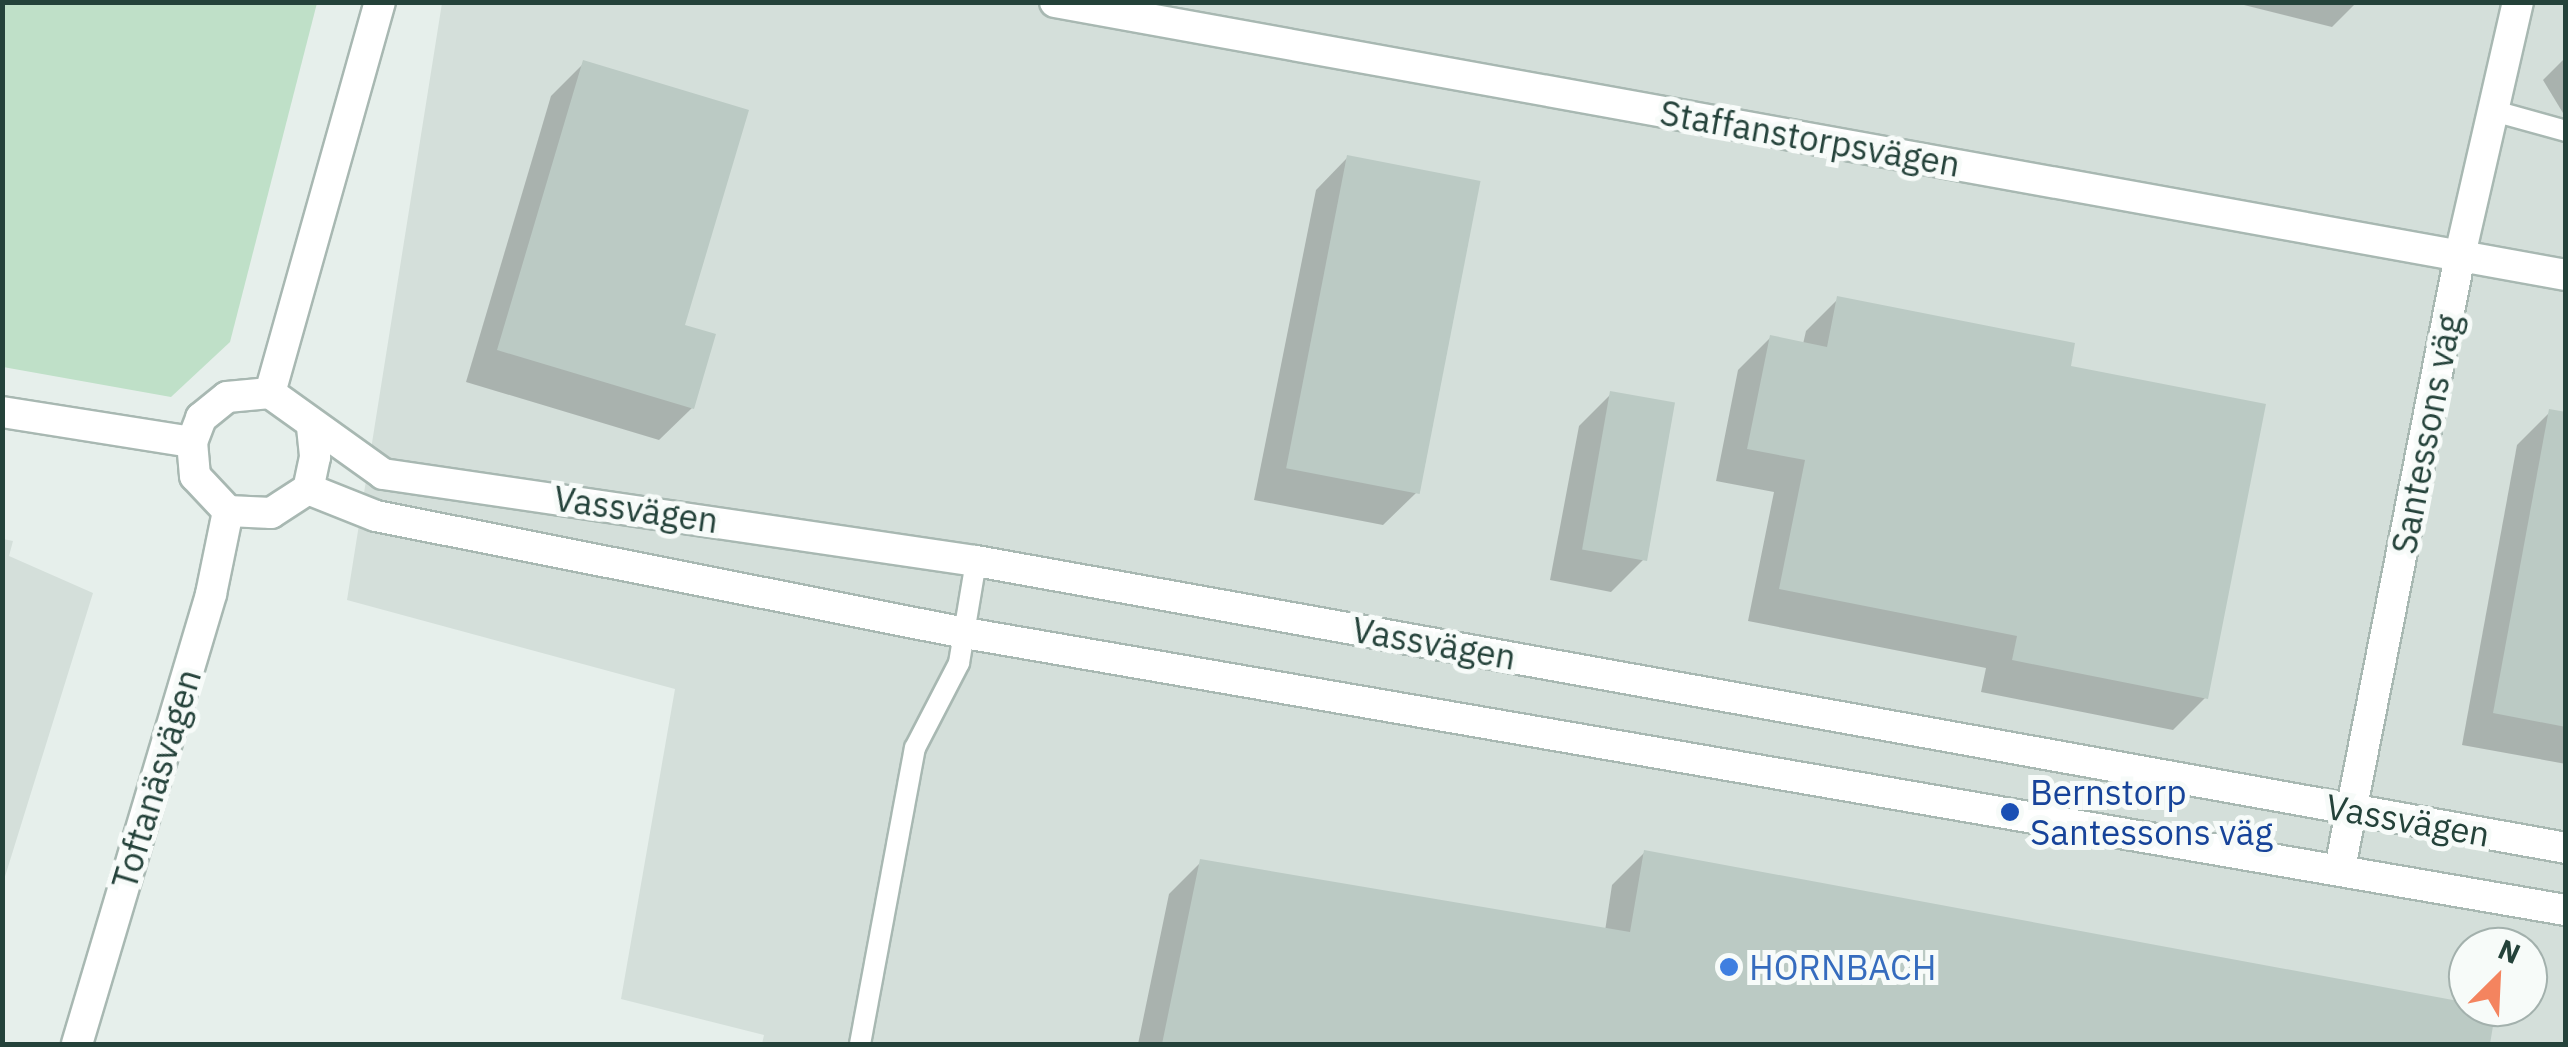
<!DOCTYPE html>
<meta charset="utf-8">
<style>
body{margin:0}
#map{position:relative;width:2568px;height:1047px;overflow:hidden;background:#e6efeb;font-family:"IBM Plex Sans",sans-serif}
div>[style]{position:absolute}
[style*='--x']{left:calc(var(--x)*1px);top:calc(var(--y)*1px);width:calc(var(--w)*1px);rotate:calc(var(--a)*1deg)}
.built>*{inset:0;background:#d4dfda}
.green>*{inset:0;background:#bfe0c8}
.shadow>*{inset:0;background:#0003}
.building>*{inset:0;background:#bbcac4;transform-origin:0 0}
.roads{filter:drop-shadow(2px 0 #a8b8b2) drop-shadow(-2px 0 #a8b8b2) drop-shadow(0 2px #a8b8b2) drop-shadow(0 -2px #a8b8b2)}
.service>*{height:20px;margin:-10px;padding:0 10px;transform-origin:10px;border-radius:10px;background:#fff}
.minor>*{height:30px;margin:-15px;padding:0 15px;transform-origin:15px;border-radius:15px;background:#fff}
.tertiary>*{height:30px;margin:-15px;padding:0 15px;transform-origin:15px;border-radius:15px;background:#fff}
.dots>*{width:28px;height:28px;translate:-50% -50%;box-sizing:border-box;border:5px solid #f7fbf9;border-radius:50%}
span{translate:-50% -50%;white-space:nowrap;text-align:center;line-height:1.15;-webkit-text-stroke:10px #f7fbf9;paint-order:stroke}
.street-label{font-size:35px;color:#24423a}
.transit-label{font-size:35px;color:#164399}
.left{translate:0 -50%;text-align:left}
.shop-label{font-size:35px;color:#366cbe}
.frame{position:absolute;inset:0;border:5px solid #24423a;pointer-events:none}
.north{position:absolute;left:2448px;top:927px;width:100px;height:100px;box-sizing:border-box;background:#f7fbf9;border:2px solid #a3b1ad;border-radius:50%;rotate:24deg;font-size:28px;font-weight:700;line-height:40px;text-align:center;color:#24423a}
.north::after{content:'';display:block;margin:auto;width:35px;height:45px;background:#f4845f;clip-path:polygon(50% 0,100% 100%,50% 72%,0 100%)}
</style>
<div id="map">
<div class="built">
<i style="clip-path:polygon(evenodd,442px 3px,2565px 3px,2565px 1044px,762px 1044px,764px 1035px,621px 999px,675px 689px,347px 600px,442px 3px,2468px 947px,2528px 947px,2528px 1007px,2468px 1007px,2468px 947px)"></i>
<i style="clip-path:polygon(3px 539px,13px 541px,9px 556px,93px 593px,3px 883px)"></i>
</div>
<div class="green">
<i style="clip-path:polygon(2px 3px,317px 3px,230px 342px,171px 397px,3px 367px)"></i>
</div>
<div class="shadow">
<i style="clip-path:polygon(2232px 2px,2357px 2px,2332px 27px)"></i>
<i style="clip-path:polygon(2566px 57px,2566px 118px,2543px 80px)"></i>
<i style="clip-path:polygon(584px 63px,682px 327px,692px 408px,659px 440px,466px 382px,551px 96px)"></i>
<i style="clip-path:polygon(1348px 157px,1416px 493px,1383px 525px,1254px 500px,1316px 190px)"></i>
<i style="clip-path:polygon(1838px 299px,2068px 368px,2205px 698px,2173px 730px,1981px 692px,1986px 668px,1748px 621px,1774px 492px,1716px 481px,1738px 370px,1770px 338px,1803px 344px,1806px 331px)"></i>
<i style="clip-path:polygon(1611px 394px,1643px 560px,1611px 592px,1550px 580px,1579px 426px)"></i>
<i style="clip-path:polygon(2550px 412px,2566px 415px,2566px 764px,2462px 745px,2517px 445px)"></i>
<i style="clip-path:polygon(1645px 852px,2493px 1010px,2487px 1044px,1138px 1044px,1169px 894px,1201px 862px,1605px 931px,1612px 885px)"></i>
</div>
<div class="building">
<i style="clip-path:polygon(583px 60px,749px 110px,685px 325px,716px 334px,694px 409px,497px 350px)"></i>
<i style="left:1347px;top:155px;width:136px;height:319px;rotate:11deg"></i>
<i style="clip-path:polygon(1837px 296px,2075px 343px,2071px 366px,2266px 404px,2208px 699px,2012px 660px,2017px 636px,1779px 589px,1805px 460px,1747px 449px,1770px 335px,1827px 347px)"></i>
<i style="left:1610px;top:391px;width:66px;height:161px;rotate:10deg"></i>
<i style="clip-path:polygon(2549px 409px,2566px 412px,2566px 727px,2493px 713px)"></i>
<i style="clip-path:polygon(1644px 850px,2496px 1008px,2490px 1044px,1162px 1044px,1200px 859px,1630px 932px)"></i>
</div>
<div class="roads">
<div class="service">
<i style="--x:2494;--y:111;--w:75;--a:15.5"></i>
<i style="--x:860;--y:1044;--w:301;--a:-79.5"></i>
<i style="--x:915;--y:748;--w:96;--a:-62.6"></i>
<i style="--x:959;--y:663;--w:103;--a:-80.5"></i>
</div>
<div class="minor">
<i style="--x:1055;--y:2;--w:1535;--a:10.24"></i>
<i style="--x:270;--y:393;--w:406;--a:-74.3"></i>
<i style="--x:2340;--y:868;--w:625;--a:-78.92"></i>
<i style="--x:2460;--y:255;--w:260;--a:-77.1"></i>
</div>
<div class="tertiary">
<i style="--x:2;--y:412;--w:192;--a:9"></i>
<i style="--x:312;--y:427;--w:30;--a:84"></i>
<i style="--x:315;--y:457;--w:33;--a:102"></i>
<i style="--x:308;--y:489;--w:44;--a:147"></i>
<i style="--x:271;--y:513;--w:43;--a:-177.3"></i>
<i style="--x:228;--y:511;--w:48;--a:-133.3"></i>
<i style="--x:195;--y:476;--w:34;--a:-95"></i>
<i style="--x:192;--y:442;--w:26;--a:-69"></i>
<i style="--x:201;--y:418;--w:33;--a:-39"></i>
<i style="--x:227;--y:397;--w:43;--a:-5.3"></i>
<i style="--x:270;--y:393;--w:139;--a:35.6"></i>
<i style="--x:383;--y:474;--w:599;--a:8.35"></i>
<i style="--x:976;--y:561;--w:1616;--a:10.23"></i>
<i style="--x:308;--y:489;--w:73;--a:21.7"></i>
<i style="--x:376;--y:516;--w:601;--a:11.24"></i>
<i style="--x:965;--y:633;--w:1625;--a:9.82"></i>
<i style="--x:77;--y:1044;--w:470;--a:-73.4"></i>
<i style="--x:211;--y:594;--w:85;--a:-78.4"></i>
</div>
</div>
<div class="dots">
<i style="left:2010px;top:812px;background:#1a4fb4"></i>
<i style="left:1729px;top:967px;background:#3f7fe0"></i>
</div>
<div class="street-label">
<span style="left:1810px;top:138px;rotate:10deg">Staffanstorpsvägen</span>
<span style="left:2426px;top:434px;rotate:-79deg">Santessons väg</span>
<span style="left:636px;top:509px;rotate:8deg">Vassvägen</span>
<span style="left:1434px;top:643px;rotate:10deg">Vassvägen</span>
<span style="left:156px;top:779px;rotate:-73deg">Toftanäsvägen</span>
<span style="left:2408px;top:820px;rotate:10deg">Vassvägen</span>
</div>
<div class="transit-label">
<span class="left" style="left:2030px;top:812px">Bernstorp<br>Santessons väg</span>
</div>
<div class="shop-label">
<span class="left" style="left:1749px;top:967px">HORNBACH</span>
</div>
<div class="frame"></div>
<div class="north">N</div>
</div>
